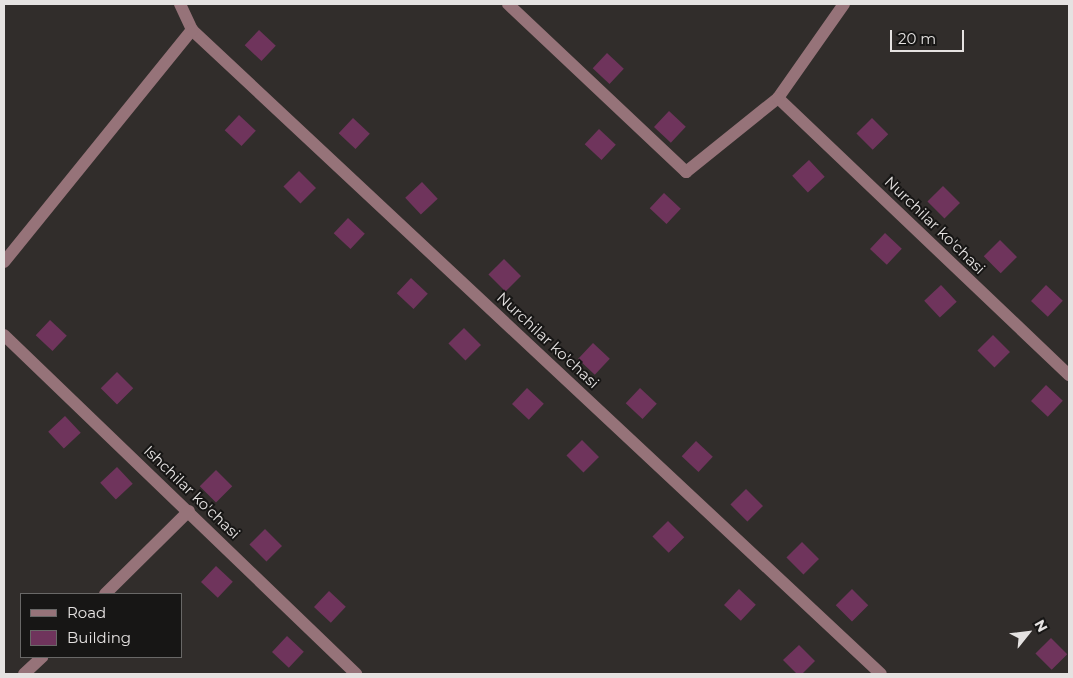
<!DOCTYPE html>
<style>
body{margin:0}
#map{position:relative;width:1073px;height:678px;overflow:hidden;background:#312d2b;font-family:Montserrat,sans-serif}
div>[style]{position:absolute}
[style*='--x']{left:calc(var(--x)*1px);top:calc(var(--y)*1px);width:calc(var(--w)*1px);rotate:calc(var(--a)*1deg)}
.building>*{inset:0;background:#6f345c;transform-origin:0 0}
.minor>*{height:12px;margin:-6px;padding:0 6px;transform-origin:6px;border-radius:6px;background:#967379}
span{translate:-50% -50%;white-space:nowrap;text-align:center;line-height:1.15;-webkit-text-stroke:4px #171615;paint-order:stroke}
.street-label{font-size:15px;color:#e5e2e1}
.frame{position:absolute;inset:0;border:5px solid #e5e2e1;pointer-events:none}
.legend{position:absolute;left:20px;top:593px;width:162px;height:65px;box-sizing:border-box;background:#171615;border:1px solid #696867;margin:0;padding:6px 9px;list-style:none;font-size:15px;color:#e5e2e1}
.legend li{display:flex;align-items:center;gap:10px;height:25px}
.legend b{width:25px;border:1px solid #696867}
.north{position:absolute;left:1003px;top:608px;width:50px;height:50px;-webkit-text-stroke:4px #171615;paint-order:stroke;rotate:61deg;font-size:14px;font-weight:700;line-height:20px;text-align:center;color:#e5e2e1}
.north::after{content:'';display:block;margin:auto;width:18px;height:22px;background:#e5e2e1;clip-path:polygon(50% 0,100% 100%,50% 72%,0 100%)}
.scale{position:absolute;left:890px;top:30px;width:74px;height:22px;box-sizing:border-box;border:2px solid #e5e2e1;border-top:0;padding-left:6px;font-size:15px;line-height:18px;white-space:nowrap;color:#e5e2e1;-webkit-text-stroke:4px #171615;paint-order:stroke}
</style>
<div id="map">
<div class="building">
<i style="left:259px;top:30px;width:23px;height:21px;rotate:43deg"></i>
<i style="left:607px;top:53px;width:23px;height:21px;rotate:43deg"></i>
<i style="left:669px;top:111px;width:23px;height:22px;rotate:43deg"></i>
<i style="left:239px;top:115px;width:23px;height:21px;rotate:43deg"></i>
<i style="left:353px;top:118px;width:23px;height:21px;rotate:43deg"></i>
<i style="left:872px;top:118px;width:23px;height:22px;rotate:45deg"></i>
<i style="left:599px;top:129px;width:23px;height:21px;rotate:43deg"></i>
<i style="left:809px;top:160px;width:23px;height:23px;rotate:47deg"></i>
<i style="left:299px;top:171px;width:24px;height:22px;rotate:45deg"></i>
<i style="left:422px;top:182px;width:23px;height:23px;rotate:47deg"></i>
<i style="left:943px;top:186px;width:24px;height:22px;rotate:45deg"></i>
<i style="left:664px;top:193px;width:23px;height:21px;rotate:43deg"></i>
<i style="left:348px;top:218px;width:23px;height:21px;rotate:43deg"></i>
<i style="left:885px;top:233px;width:23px;height:22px;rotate:43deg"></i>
<i style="left:1000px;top:240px;width:24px;height:23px;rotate:45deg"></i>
<i style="left:504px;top:259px;width:24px;height:22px;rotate:45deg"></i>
<i style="left:411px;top:278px;width:23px;height:21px;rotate:43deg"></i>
<i style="left:941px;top:285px;width:23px;height:23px;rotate:47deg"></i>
<i style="left:1046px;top:285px;width:23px;height:22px;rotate:43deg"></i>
<i style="left:50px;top:320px;width:23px;height:21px;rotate:43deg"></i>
<i style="left:464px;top:328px;width:24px;height:22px;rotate:45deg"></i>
<i style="left:993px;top:335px;width:24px;height:22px;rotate:45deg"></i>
<i style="left:593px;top:343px;width:23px;height:22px;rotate:43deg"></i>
<i style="left:117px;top:372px;width:23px;height:23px;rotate:45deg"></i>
<i style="left:1046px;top:385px;width:23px;height:22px;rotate:43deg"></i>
<i style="left:527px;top:388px;width:23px;height:22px;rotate:43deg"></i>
<i style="left:640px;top:388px;width:23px;height:21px;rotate:43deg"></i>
<i style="left:65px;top:416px;width:23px;height:23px;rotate:47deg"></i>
<i style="left:582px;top:440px;width:24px;height:22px;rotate:45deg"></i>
<i style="left:696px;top:441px;width:23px;height:21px;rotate:43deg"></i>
<i style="left:117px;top:467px;width:23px;height:23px;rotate:47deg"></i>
<i style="left:216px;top:470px;width:23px;height:23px;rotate:45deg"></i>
<i style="left:746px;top:489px;width:24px;height:22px;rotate:45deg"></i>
<i style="left:668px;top:521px;width:23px;height:22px;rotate:45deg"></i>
<i style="left:265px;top:529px;width:24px;height:22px;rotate:45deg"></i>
<i style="left:802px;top:542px;width:24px;height:22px;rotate:45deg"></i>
<i style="left:216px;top:566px;width:23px;height:22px;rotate:43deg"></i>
<i style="left:739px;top:589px;width:23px;height:22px;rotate:43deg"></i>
<i style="left:852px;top:589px;width:23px;height:23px;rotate:45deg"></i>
<i style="left:329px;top:591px;width:23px;height:22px;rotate:43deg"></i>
<i style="left:287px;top:636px;width:23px;height:22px;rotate:43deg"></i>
<i style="left:1051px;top:638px;width:23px;height:22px;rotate:45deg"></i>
<i style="clip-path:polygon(799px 645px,815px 661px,802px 674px,797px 674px,783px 660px)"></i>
</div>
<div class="minor">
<i style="--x:180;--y:4;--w:29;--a:65"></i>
<i style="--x:192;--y:30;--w:943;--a:43.07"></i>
<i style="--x:508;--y:4;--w:245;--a:43.3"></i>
<i style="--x:686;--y:172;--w:118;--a:-38.8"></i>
<i style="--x:844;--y:4;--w:115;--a:125.1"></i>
<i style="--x:778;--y:98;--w:402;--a:43.6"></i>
<i style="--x:4;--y:262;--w:299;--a:-51"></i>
<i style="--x:4;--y:335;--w:489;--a:43.9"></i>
<i style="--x:105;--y:594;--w:118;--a:-44.7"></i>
<i style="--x:24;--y:674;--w:25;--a:-43"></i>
</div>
<div class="street-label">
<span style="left:935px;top:225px;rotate:44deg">Nurchilar ko'chasi</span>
<span style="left:548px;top:340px;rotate:43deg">Nurchilar ko'chasi</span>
<span style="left:192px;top:492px;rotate:44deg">Ishchilar ko'chasi</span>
</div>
<div class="frame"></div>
<ul class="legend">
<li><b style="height:6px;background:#967379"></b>Road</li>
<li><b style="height:14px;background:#6f345c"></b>Building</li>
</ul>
<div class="north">N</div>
<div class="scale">20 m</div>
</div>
